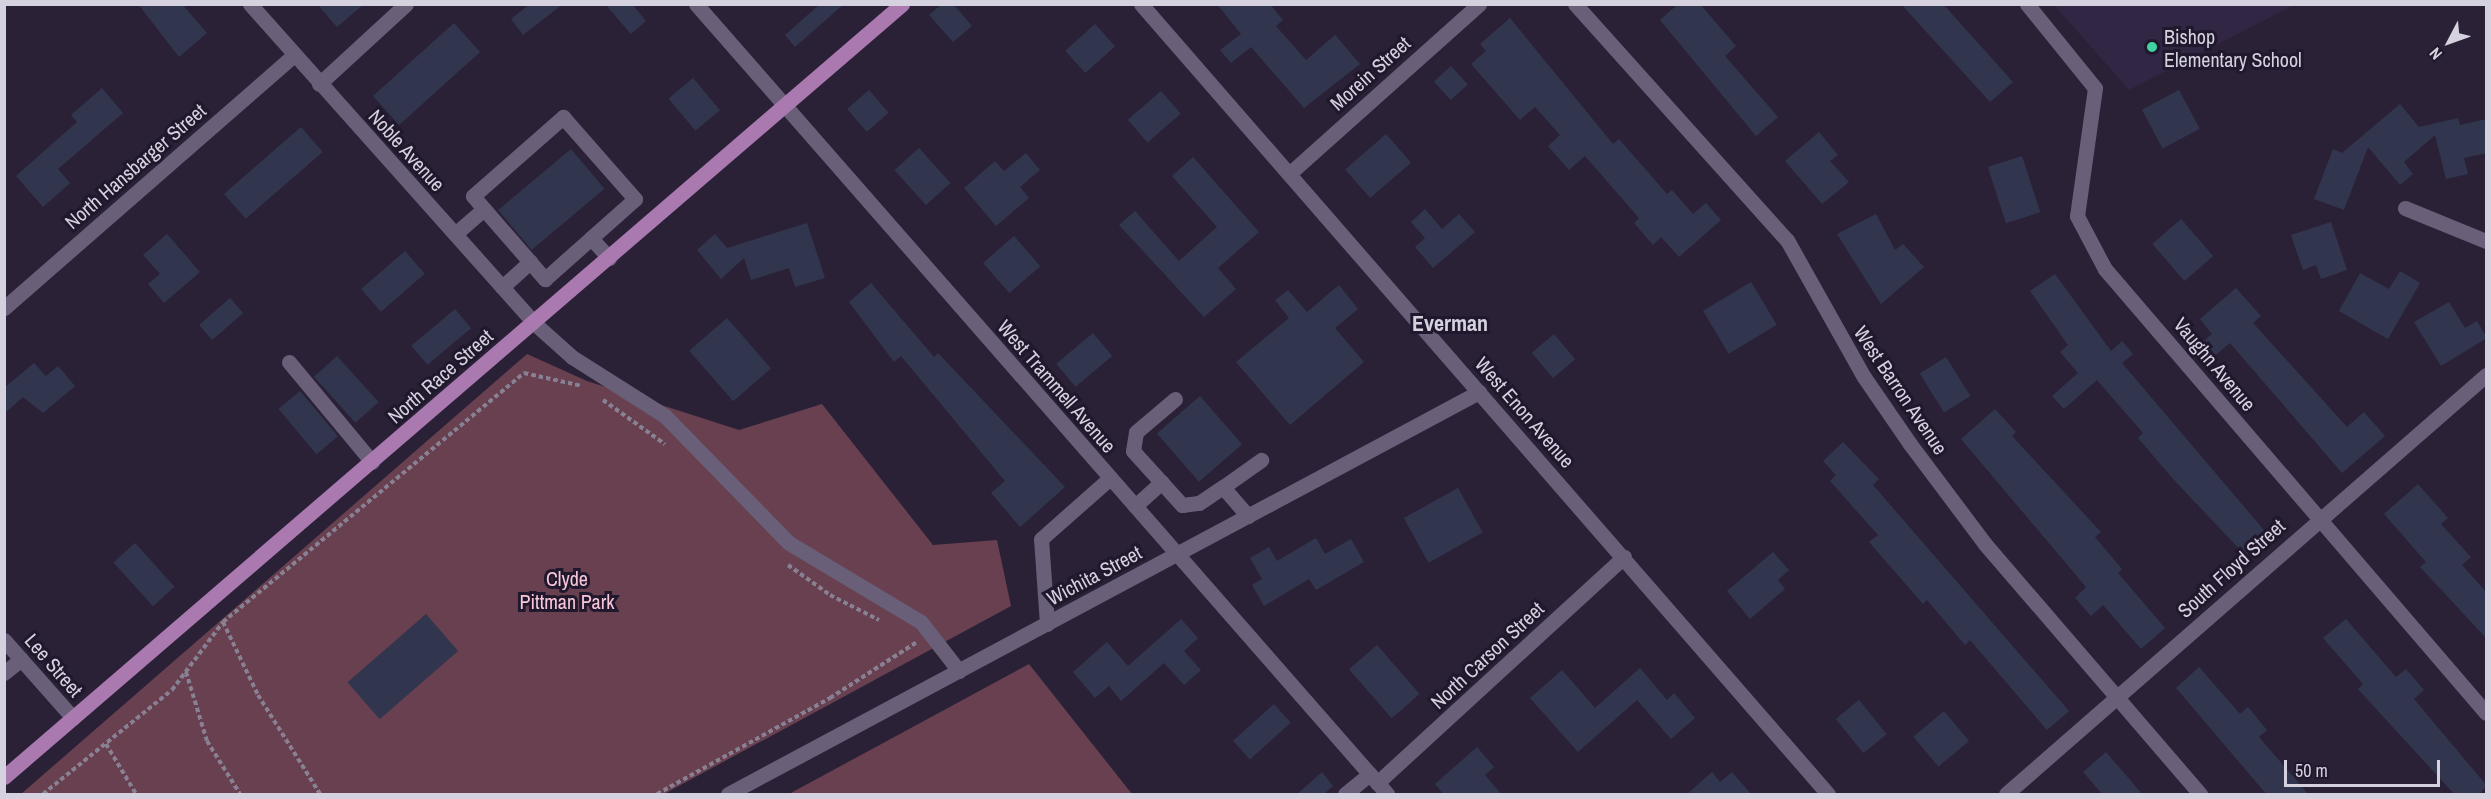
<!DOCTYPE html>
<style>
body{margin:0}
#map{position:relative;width:2491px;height:799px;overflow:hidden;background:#2a2137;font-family:"Archivo Narrow",sans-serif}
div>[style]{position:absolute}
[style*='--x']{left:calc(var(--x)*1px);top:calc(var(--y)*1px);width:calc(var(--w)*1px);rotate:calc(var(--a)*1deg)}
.built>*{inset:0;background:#312643}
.green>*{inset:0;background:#68404f}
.building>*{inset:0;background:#31364e;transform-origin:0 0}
.path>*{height:4px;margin-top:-2px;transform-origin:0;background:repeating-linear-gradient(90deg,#888193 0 4.5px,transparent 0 7.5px)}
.minor>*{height:15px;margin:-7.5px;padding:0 7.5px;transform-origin:7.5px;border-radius:7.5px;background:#695f79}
.major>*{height:15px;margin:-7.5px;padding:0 7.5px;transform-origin:7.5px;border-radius:7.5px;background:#aa79af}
.dots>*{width:16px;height:16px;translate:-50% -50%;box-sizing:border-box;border:3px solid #20182d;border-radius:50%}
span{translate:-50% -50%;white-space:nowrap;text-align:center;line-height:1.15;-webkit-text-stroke:6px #20182d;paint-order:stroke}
.poi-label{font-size:20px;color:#d6d1df}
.left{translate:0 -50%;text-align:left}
.street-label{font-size:20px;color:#d6d1df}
.park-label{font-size:20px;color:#f9c7d8}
.quarter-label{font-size:22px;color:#d6d1df;font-weight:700}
.frame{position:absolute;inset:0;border:6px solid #d6d1df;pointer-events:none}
.north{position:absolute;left:2419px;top:12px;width:60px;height:60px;-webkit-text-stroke:4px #20182d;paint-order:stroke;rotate:229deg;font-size:16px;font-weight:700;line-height:24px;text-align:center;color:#d6d1df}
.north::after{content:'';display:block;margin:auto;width:21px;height:27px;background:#d6d1df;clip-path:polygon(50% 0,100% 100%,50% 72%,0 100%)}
.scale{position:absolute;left:2284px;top:760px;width:156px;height:27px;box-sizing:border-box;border:3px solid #d6d1df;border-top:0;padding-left:8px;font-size:18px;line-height:21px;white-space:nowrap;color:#d6d1df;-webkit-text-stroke:4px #20182d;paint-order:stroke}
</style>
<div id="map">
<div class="built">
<i style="clip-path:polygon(2054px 5px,2294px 5px,2129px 90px)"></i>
</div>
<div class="green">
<i style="clip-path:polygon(527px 354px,587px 381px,739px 430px,822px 404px,933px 545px,997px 540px,1011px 606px,664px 794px,21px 794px)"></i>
<i style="clip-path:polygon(1029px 664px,1132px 794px,789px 794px)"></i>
</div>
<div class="building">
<i style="clip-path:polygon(138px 4px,182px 4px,207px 33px,179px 57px)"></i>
<i style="clip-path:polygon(317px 4px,364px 4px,337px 27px)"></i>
<i style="clip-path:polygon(530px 4px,563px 4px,523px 35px,511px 19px)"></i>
<i style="clip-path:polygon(605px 4px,632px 4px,646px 21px,631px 34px)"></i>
<i style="clip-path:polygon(820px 4px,844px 4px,795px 47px,785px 35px)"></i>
<i style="clip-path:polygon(942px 4px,953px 4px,972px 26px,953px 42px,929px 15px)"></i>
<i style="clip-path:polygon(1217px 4px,1270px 4px,1283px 20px,1276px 26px,1306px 60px,1335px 35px,1360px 64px,1304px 108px,1251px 47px,1231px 63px,1220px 50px,1241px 34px)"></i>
<i style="clip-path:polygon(1678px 4px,1700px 4px,1736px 46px,1725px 56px,1778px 117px,1756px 136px,1660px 20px)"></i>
<i style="clip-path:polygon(1901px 4px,1943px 4px,2013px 82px,1990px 102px)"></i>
<i style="clip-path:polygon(1510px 18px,1613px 144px,1619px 139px,1667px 194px,1672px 190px,1693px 214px,1706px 203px,1721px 220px,1679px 257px,1661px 237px,1653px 245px,1634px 223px,1639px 218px,1585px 156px,1569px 170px,1548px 146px,1560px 135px,1535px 107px,1520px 120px,1471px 64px,1486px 51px,1480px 44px)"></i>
<i style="left:454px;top:23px;width:39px;height:109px;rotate:48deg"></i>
<i style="left:1095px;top:24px;width:30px;height:40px;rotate:48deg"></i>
<i style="left:1451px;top:66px;width:25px;height:23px;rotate:48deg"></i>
<i style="left:693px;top:78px;width:42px;height:32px;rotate:50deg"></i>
<i style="clip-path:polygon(102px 88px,123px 113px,58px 169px,70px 183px,43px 207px,16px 176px,77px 122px,71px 115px)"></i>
<i style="left:869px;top:90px;width:30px;height:29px;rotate:49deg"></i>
<i style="left:2179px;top:90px;width:44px;height:42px;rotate:62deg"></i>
<i style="left:1161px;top:91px;width:30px;height:44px;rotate:49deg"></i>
<i style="clip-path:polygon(2400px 104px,2419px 127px,2458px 118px,2460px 125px,2487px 119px,2487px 153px,2464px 158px,2468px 174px,2446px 179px,2435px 135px,2404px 162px,2413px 174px,2400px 185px,2368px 147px,2344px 210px,2314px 199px,2333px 149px,2342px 153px)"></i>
<i style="left:301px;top:127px;width:33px;height:102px;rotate:49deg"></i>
<i style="clip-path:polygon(1819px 132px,1838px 155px,1830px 161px,1849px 182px,1822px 204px,1785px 161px)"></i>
<i style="left:1386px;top:134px;width:38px;height:54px;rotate:49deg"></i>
<i style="left:919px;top:148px;width:47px;height:33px;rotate:48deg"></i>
<i style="left:571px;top:149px;width:52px;height:95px;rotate:50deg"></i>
<i style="clip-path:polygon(1026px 153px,1040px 170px,1020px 187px,1029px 198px,996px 226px,964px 188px,995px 161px,1004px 171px)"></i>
<i style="left:2022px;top:156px;width:59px;height:36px;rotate:72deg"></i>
<i style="clip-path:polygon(1193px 157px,1259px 232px,1218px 268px,1236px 289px,1204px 317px,1119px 225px,1135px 211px,1179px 261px,1217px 227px,1172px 176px)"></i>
<i style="clip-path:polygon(1425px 209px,1442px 229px,1459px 214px,1475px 232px,1433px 268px,1415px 247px,1425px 238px,1411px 222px)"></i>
<i style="clip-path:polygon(1876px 214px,1895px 250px,1903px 244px,1924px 267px,1881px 304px,1837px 234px)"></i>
<i style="left:2181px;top:219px;width:49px;height:38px;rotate:49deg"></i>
<i style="clip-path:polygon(2331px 222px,2347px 270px,2321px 279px,2316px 265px,2303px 270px,2291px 235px)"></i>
<i style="clip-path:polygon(807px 223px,825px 278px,795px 287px,789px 268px,751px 280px,744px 258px,721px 279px,697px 250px,715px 234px,727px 248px)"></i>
<i style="clip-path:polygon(167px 234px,200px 272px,164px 303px,148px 284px,160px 274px,143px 255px)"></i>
<i style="left:1014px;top:236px;width:40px;height:41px;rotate:49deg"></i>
<i style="left:405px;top:251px;width:30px;height:58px;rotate:49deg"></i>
<i style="clip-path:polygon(2400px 271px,2420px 283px,2388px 339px,2339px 311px,2360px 273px,2389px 289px)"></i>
<i style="clip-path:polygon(2055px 274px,2111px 351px,2122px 341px,2133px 354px,2122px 363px,2269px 536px,2246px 556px,2174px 480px,2138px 438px,2143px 433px,2097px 380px,2064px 409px,2052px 396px,2078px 373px,2060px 352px,2068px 345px,2030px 291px)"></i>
<i style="left:1751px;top:282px;width:50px;height:56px;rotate:59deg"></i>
<i style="clip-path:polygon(871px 283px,934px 357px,938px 353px,1065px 487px,1020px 527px,991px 493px,1005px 481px,901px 356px,894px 362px,849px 302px)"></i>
<i style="clip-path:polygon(1339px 285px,1358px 309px,1335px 328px,1364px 362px,1290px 425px,1236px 362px,1289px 318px,1275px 300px,1288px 290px,1307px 312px)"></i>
<i style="clip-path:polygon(2236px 288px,2261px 316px,2253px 323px,2347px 427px,2364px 412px,2385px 436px,2342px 473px,2230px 343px,2212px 358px,2200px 344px,2212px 334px,2200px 319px)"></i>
<i style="left:230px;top:298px;width:20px;height:41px;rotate:49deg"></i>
<i style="clip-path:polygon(2449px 302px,2465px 328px,2477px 321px,2487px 338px,2441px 366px,2414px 322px)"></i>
<i style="left:455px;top:309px;width:25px;height:57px;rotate:50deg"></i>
<i style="left:727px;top:318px;width:67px;height:50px;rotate:49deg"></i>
<i style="left:1093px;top:333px;width:30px;height:48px;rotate:50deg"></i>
<i style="left:1554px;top:334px;width:33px;height:29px;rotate:50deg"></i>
<i style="left:337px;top:356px;width:62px;height:31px;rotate:48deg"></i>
<i style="left:1946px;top:357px;width:46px;height:31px;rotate:58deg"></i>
<i style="clip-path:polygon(34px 363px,46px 376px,58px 366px,75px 386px,43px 413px,23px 397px,4px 414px,4px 388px)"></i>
<i style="left:300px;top:391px;width:59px;height:28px;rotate:50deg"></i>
<i style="left:1200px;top:396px;width:64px;height:57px;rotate:49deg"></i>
<i style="clip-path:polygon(1995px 409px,2016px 432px,2012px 436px,2101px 532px,2095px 537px,2122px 569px,2118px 573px,2165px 628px,2141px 649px,2103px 605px,2091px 616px,2075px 598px,2086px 587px,1961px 439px)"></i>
<i style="clip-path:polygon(1843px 442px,1879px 479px,1873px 485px,2069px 711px,2047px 730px,1970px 640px,1965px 645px,1927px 600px,1923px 604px,1869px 542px,1878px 535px,1830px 481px,1836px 475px,1823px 461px)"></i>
<i style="clip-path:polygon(2418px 484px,2448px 518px,2441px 524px,2471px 557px,2462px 565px,2487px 593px,2487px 639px,2420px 567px,2426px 562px,2384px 514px)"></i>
<i style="left:1458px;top:488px;width:51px;height:62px;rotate:61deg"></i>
<i style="clip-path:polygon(1316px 538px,1325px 554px,1351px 539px,1364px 562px,1316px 590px,1309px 579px,1264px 606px,1252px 585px,1262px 579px,1250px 558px,1269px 547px,1277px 561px)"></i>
<i style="left:135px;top:543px;width:59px;height:29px;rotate:48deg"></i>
<i style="clip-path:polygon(1773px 552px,1789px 570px,1778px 580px,1785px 589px,1750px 619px,1727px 591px)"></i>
<i style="left:426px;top:614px;width:49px;height:104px;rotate:49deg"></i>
<i style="clip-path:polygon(1181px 619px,1198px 638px,1184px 651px,1201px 670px,1184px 685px,1164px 663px,1121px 701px,1109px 686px,1095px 698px,1073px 672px,1107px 642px,1128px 666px)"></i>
<i style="clip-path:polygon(2346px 619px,2396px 677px,2406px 669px,2424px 690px,2414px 699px,2487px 786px,2478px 795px,2455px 795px,2358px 689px,2363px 684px,2323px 638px)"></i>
<i style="left:1377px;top:645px;width:65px;height:37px;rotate:49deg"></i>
<i style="clip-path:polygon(2199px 667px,2240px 714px,2248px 707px,2267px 730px,2259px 737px,2309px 795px,2267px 795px,2216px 735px,2176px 688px)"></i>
<i style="clip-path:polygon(1640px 668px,1667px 700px,1674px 693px,1695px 718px,1671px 739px,1637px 700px,1578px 752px,1530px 698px,1562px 670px,1595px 708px)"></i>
<i style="left:1859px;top:700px;width:44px;height:30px;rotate:51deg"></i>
<i style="left:1274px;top:704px;width:25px;height:55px;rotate:48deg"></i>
<i style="left:1944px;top:711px;width:39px;height:40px;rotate:50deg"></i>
<i style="clip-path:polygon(1477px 747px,1494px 767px,1485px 775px,1502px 795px,1444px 795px,1435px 784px)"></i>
<i style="clip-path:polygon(2106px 752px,2143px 795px,2103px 795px,2083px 772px)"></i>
<i style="clip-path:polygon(1322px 772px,1333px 786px,1323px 795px,1296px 795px)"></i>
<i style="clip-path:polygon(1712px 772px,1720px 782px,1732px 772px,1752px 795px,1686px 795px)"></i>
</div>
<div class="path">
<i style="--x:603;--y:400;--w:76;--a:35.4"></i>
<i style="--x:788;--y:565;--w:52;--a:35.5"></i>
<i style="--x:830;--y:595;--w:55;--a:27"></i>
<i style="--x:223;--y:622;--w:81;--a:64.4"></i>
<i style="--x:258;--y:695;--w:117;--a:57.9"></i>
<i style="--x:186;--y:672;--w:72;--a:73.1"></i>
<i style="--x:207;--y:741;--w:62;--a:58.1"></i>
<i style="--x:106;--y:744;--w:58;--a:59"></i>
<i style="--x:43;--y:794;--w:166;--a:-38.9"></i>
<i style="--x:172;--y:690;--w:85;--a:-53.1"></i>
<i style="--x:223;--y:622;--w:391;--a:-39.6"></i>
<i style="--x:524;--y:373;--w:59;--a:12.6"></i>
<i style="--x:657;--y:794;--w:198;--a:-29"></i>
<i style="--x:830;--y:698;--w:103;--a:-32.8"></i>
</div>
<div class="minor">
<i style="--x:250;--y:4;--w:427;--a:48.3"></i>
<i style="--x:534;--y:323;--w:51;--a:41.8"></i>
<i style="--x:572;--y:357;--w:110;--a:32.4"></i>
<i style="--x:665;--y:416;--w:177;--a:45.7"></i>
<i style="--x:789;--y:543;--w:154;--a:30.9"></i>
<i style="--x:921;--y:622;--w:62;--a:52.2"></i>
<i style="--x:696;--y:4;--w:1050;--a:48.82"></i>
<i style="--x:1141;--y:4;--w:1047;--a:48.99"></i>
<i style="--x:1575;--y:4;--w:317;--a:48.1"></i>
<i style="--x:1787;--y:240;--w:157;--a:60.7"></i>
<i style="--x:1864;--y:377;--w:81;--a:55.5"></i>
<i style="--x:1910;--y:444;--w:125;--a:53.1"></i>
<i style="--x:1985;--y:544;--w:330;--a:49.3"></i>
<i style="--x:2027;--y:4;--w:108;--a:51"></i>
<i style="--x:2095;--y:88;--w:129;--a:98"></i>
<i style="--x:2077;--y:216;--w:60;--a:62.2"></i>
<i style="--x:2105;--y:269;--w:585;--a:49.37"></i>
<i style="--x:319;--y:84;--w:118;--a:-42.6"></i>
<i style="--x:1289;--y:174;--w:255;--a:-41.8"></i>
<i style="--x:2405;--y:208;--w:87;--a:22.2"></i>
<i style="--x:484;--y:209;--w:70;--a:49"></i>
<i style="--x:455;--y:234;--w:38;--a:-41"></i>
<i style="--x:484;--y:209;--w:17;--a:-130"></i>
<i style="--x:473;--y:196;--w:120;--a:-41.3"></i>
<i style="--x:563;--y:117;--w:109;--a:48.7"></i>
<i style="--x:635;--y:199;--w:59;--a:138.4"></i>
<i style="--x:502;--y:287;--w:38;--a:-42"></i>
<i style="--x:530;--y:262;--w:23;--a:49"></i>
<i style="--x:545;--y:279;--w:62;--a:-41.7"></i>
<i style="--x:591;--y:238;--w:27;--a:48"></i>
<i style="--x:4;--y:308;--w:385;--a:-41.1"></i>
<i style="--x:289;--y:362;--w:130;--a:50.3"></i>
<i style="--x:1175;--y:399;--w:51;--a:139.8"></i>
<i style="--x:1136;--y:432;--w:19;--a:99"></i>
<i style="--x:1133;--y:451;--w:73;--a:47.8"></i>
<i style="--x:1182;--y:505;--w:17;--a:-7"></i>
<i style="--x:1199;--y:503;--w:29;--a:-34"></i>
<i style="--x:1135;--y:506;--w:36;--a:-42"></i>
<i style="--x:1248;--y:516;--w:38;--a:-131"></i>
<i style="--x:1223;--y:487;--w:47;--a:-35.4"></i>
<i style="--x:1047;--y:624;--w:85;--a:-94"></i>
<i style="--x:1041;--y:539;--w:92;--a:-41.5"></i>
<i style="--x:4;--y:640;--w:104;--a:48.5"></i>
<i style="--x:4;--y:673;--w:22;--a:-39"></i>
<i style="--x:1377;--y:783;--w:335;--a:-42.5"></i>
<i style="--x:728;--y:794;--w:852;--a:-28.16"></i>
<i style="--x:1345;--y:794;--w:32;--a:-39"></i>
<i style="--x:2006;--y:794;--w:637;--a:-41.12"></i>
</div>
<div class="major">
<i style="--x:4;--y:777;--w:1185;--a:-40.72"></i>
</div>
<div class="dots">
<i style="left:2152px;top:47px;background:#3fd4a2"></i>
</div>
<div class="poi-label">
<span class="left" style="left:2164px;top:48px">Bishop<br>Elementary School</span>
</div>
<div class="street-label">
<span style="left:1370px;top:73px;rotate:-42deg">Morein Street</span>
<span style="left:407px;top:150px;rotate:48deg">Noble Avenue</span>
<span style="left:135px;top:166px;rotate:-41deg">North Hansbarger Street</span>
<span style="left:2215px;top:364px;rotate:50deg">Vaughn Avenue</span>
<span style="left:440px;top:376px;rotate:-41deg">North Race Street</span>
<span style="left:1057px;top:386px;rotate:49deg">West Trammell Avenue</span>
<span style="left:1901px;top:390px;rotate:56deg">West Barron Avenue</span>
<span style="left:1525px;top:412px;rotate:49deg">West Enon Avenue</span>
<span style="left:2231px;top:568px;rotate:-42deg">South Floyd Street</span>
<span style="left:1094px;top:575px;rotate:-28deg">Wichita Street</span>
<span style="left:1487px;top:655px;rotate:-43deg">North Carson Street</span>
<span style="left:54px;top:665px;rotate:49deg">Lee Street</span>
</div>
<div class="park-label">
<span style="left:567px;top:590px">Clyde<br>Pittman Park</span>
</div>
<div class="quarter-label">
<span style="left:1450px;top:324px">Everman</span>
</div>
<div class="frame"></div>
<div class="north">N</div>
<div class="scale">50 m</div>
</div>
